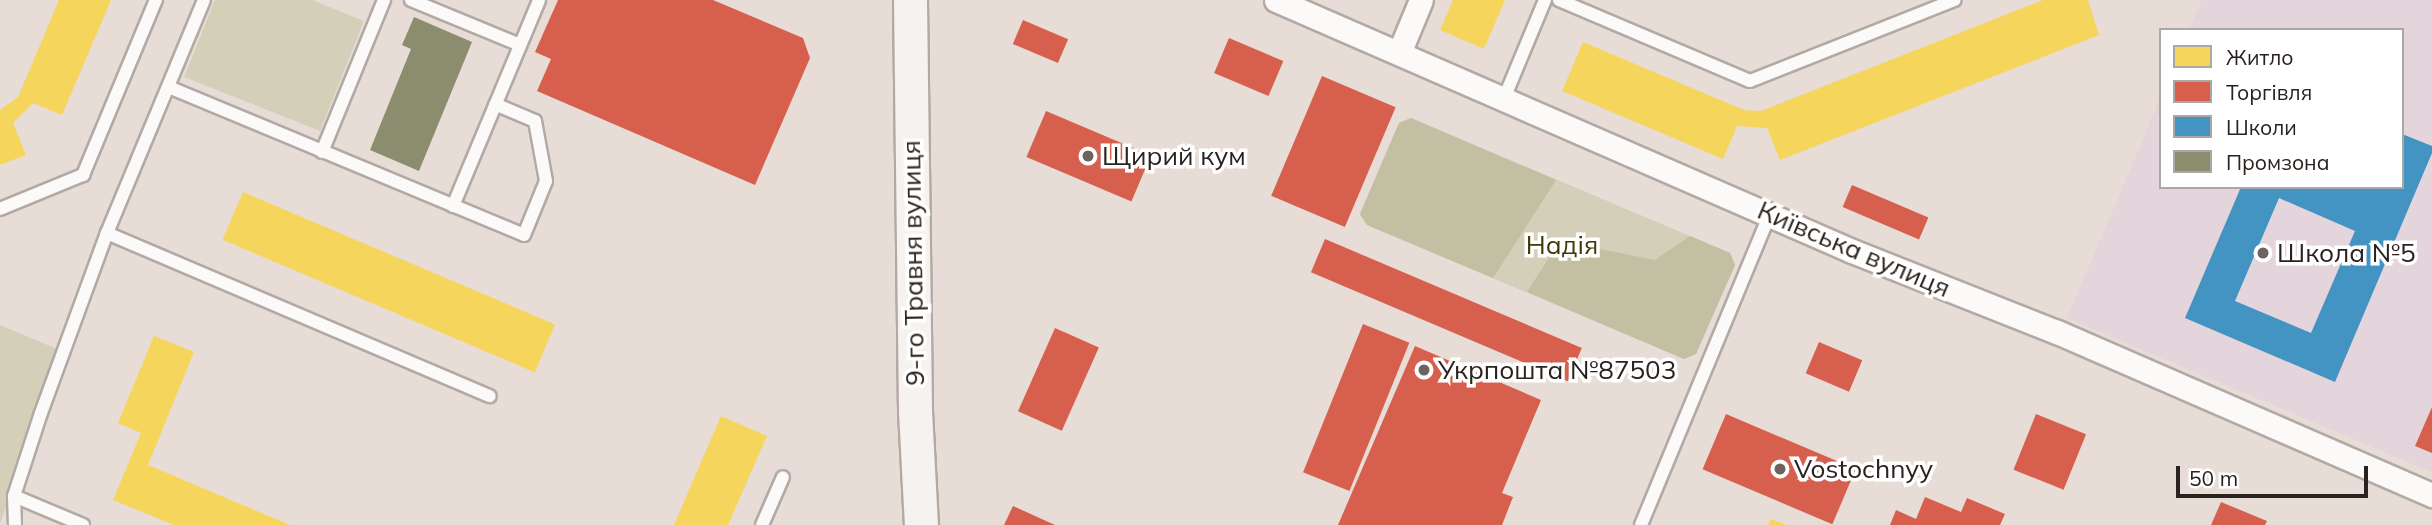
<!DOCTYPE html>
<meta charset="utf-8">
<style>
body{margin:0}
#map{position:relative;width:2432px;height:525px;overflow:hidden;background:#e8dcd6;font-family:Mulish,sans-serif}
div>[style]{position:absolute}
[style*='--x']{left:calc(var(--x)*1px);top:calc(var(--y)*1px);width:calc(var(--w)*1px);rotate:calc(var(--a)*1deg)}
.education>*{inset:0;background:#e4d4db}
.green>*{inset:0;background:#d3cfb8}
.forest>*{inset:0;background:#c2bfa3}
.homes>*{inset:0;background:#f6d55c;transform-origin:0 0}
.shops>*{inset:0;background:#d6604d;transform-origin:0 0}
.schools>*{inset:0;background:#4393c3}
.industry>*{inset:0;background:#8c8c6e}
.roads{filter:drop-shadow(2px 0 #b3a9a4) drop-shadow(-2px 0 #b3a9a4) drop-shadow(0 2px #b3a9a4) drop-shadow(0 -2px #b3a9a4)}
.lane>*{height:12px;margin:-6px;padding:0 6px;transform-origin:6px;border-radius:6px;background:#fcfaf9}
.street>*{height:23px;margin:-11.5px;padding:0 11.5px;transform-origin:11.5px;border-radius:11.5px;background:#fcfaf9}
.secondary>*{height:33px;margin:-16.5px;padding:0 16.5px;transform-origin:16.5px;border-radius:16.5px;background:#f6f2f0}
.dots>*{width:19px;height:19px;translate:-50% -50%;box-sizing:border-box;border:4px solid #fff;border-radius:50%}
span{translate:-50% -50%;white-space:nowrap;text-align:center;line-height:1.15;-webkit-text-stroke:7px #fff;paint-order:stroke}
.poi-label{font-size:26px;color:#2a221e}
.left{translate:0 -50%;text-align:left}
.park-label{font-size:26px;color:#3a3c03}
.street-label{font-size:26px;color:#2a221e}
.legend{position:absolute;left:2159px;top:28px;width:245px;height:161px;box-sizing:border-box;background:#fff;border:2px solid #aaa7a5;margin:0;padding:9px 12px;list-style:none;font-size:21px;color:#2a221e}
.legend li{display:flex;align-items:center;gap:14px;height:35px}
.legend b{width:35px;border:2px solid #aaa7a5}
.scale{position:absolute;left:2176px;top:466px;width:192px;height:32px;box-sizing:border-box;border:4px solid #2a221e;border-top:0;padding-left:9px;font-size:21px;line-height:24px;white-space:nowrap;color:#2a221e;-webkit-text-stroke:5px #fff;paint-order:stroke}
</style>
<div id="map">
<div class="education">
<i style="clip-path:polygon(2202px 0,2432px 0,2432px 472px,2067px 318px,2161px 97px,2161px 187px,2402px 187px,2402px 30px,2189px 30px)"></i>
</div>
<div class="green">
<i style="clip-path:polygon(215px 0,312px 0,364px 21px,320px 131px,184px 77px)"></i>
<i style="clip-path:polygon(1411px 118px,1730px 253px,1735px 265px,1696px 354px,1684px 359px,1367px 225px,1360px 214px,1399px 123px)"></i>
<i style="clip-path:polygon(0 325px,64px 352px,0 523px)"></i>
</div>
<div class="forest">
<i style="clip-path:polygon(1411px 118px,1556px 180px,1493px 278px,1367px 225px,1360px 214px,1399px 123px)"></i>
<i style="clip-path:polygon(1690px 236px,1730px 253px,1735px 265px,1696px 354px,1684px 359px,1527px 292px,1560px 241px,1655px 260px)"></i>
</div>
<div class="homes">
<i style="clip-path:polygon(59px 0,111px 0,62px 115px,33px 103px,13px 123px,26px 155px,0 165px,0 110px,18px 97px)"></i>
<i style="clip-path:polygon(1453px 0,1505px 0,1484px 49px,1440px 30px)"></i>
<i style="clip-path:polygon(2043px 0,2088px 0,2099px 35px,1780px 160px,1767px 128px,1737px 126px,1723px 159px,1562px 91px,1583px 42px,1744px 110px,1761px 111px)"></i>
<i style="left:243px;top:192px;width:339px;height:52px;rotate:23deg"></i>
<i style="clip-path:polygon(154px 336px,194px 352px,148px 465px,290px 525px,174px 525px,113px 500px,141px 433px,118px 423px)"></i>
<i style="clip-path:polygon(721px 416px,767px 436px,728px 525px,674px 525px)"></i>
<i style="clip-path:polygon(1771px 519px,1786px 525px,1768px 525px)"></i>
</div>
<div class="shops">
<i style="clip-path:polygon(558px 0,713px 0,803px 38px,810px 58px,755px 185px,537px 91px,551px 59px,535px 52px)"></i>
<i style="left:1023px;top:20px;width:49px;height:26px;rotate:23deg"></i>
<i style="left:1229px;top:38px;width:59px;height:38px;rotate:23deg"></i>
<i style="left:1322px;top:76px;width:80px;height:130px;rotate:23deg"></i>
<i style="left:1046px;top:111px;width:114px;height:50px;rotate:23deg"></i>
<i style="left:1852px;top:185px;width:83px;height:24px;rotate:23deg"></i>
<i style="left:1325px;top:239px;width:279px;height:36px;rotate:23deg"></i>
<i style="left:1363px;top:324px;width:50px;height:160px;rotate:22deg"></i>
<i style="left:1055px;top:328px;width:48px;height:91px;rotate:24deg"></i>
<i style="left:1819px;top:342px;width:47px;height:34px;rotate:23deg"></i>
<i style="clip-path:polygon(1415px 346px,1541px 400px,1502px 493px,1513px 497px,1502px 525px,1338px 525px)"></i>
<i style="clip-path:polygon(2432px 407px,2432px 453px,2415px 446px)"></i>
<i style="left:1726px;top:414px;width:141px;height:60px;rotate:23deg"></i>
<i style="left:2036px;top:414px;width:54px;height:60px;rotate:22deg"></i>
<i style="clip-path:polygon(1925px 497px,1961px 512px,1967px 498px,2005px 514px,2000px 525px,1890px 525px,1896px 510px,1916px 519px)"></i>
<i style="clip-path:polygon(2221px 502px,2267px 521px,2265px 525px,2211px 525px)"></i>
<i style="clip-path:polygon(1013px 506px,1055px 525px,1004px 525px)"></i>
</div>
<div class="schools">
<i style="clip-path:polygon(evenodd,2402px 134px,2432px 146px,2432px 153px,2335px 382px,2185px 318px,2241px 187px,2402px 187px,2402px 134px,2279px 198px,2355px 231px,2311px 333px,2235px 301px,2279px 198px)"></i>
</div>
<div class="industry">
<i style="clip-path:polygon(414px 17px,472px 42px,419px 171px,370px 150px,411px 49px,402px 45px)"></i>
</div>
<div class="roads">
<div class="lane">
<i style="--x:411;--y:0;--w:118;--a:22.4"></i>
<i style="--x:1559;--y:0;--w:207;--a:23"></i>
<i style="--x:1750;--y:81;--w:220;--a:-21.6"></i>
<i style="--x:171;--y:88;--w:382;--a:22.6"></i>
<i style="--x:524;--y:235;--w:58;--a:-67.8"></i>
<i style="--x:546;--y:181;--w:61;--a:-100.4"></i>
<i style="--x:535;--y:121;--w:43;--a:-157"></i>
<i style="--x:1505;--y:96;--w:104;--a:-67.4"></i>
<i style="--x:322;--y:152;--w:164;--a:-67.8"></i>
<i style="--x:453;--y:206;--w:223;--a:-67.3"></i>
<i style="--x:0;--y:209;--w:90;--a:-22.3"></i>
<i style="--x:83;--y:175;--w:190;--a:-67.4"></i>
<i style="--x:107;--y:233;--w:416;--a:23.1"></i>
<i style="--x:14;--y:496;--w:75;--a:22.8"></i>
<i style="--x:15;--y:525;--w:29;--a:-92"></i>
<i style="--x:14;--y:496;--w:87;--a:-72"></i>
<i style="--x:41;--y:413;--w:192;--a:-69.9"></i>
<i style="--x:107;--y:233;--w:252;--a:-67.4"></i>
<i style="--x:762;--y:525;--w:52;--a:-66.4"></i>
<i style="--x:1641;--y:525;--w:337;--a:-67.5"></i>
</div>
<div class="street">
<i style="--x:1276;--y:0;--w:628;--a:23.55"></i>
<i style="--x:1852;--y:251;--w:220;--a:21.6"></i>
<i style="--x:2057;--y:332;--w:409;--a:23.5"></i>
<i style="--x:1399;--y:53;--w:57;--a:-67.5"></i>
</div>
<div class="secondary">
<i style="--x:910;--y:0;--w:411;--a:89.3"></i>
<i style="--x:915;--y:411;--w:114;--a:87"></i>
</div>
</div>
<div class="dots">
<i style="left:1088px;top:156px;background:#6c635e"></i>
<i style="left:2263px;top:253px;background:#6c635e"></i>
<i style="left:1424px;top:370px;background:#6c635e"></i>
<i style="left:1780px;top:469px;background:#6c635e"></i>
</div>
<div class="poi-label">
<span class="left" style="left:1102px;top:156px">Щирий кум</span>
<span class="left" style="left:2277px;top:253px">Школа №5</span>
<span class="left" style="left:1438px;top:370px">Укрпошта №87503</span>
<span class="left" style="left:1794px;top:469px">Vostochnyy</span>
</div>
<div class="park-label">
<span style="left:1562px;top:245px">Надія</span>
</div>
<div class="street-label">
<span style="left:1854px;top:249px;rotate:23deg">Київська вулиця</span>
<span style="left:913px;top:263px;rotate:-91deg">9-го Травня вулиця</span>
</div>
<ul class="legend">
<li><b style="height:19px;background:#f6d55c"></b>Житло</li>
<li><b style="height:19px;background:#d6604d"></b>Торгівля</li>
<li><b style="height:19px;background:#4393c3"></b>Школи</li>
<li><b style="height:19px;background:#8c8c6e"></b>Промзона</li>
</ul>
<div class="scale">50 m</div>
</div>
